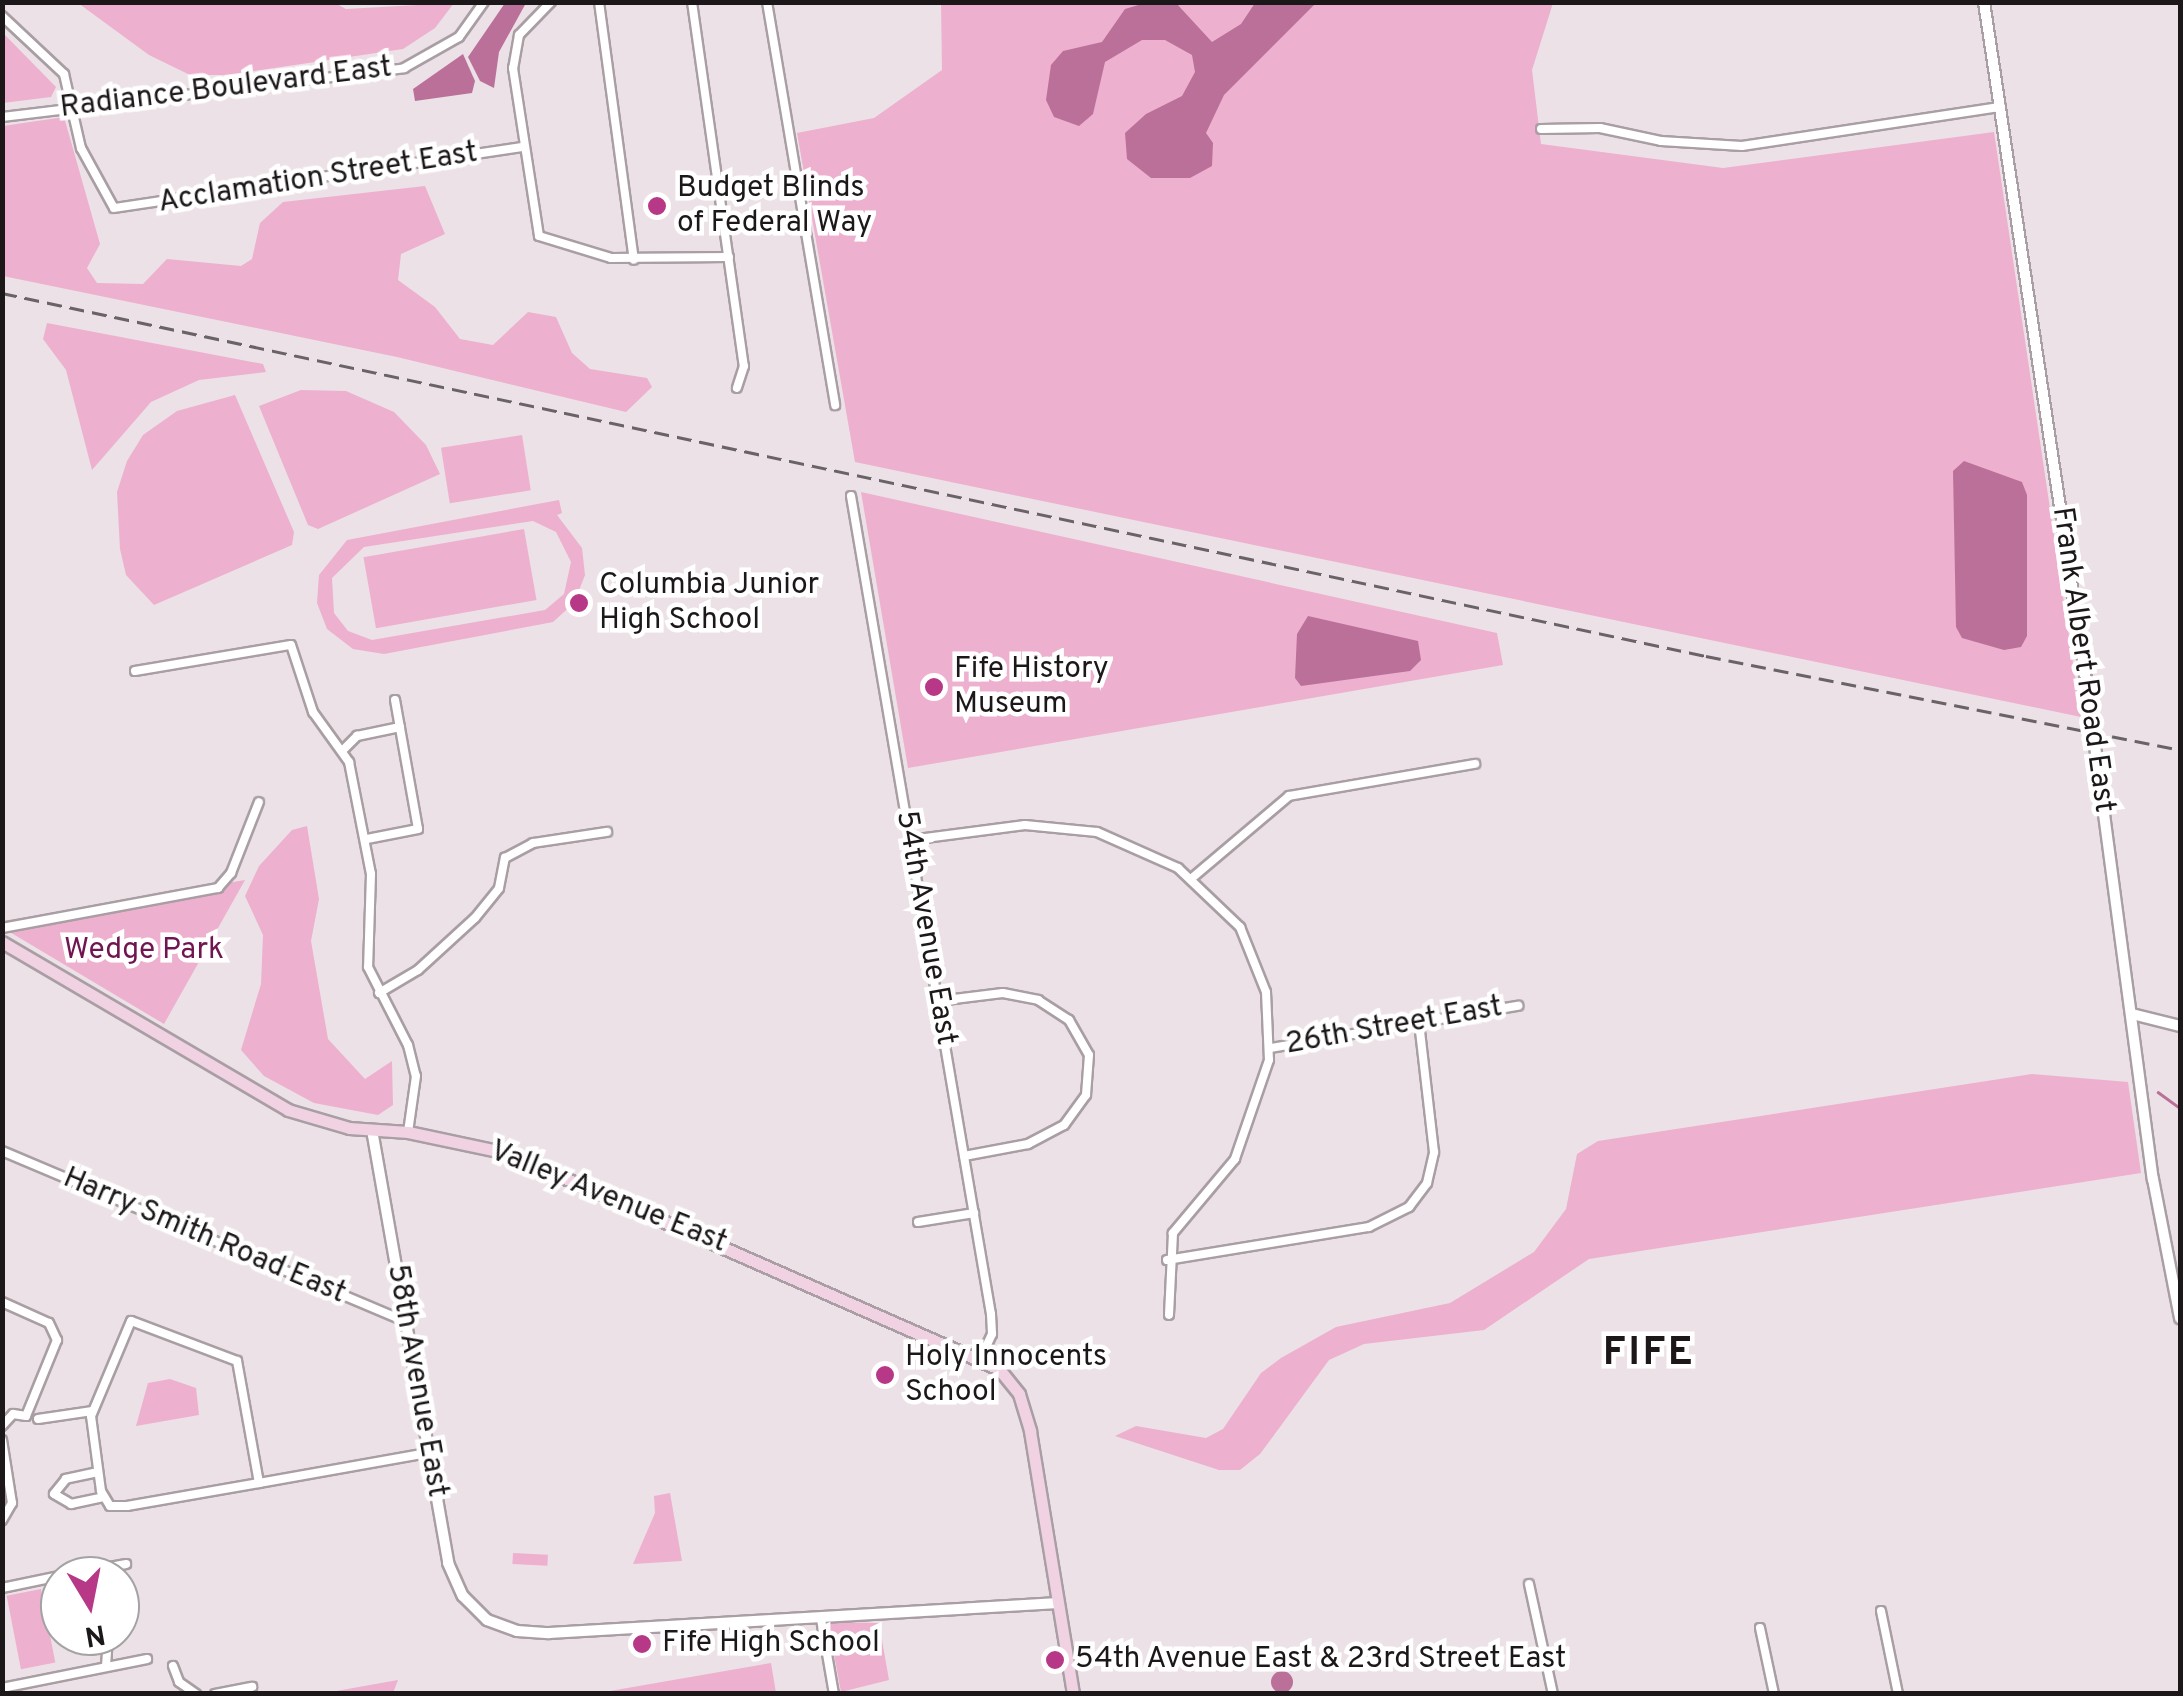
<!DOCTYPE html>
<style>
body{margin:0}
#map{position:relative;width:2183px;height:1696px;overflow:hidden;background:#ece1e6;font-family:Overpass,sans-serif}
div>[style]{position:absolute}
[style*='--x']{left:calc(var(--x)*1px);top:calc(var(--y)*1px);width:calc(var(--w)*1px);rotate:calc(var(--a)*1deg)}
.green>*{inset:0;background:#edb0cf;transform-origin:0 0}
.water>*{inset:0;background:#bb7099}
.round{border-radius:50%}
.stream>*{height:2.5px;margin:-1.25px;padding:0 1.25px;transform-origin:1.25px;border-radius:1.25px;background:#bb7099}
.roads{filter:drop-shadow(2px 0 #a89ea3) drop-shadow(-2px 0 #a89ea3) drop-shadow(0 2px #a89ea3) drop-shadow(0 -2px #a89ea3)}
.minor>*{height:8px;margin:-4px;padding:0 4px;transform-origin:4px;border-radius:4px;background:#fff}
.tertiary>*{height:10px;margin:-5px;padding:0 5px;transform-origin:5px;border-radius:5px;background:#fff}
.secondary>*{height:11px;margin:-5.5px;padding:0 5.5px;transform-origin:5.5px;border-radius:5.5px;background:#f0d2e3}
.rail>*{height:2.5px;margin-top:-1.25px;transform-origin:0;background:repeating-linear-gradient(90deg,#696366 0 15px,transparent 0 23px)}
.bridges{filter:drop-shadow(2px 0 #a89ea3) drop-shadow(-2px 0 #a89ea3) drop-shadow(0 2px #a89ea3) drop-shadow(0 -2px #a89ea3)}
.tertiary-bridge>*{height:10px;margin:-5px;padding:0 5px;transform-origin:5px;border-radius:5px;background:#fff}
.dots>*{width:28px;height:28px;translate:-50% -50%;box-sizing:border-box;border:5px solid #fff;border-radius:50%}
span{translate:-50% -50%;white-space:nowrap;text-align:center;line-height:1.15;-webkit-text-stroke:9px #fff;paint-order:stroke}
.street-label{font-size:30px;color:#1c181a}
.poi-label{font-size:30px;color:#1c181a}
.left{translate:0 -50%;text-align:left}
.park-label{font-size:30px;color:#711550}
.district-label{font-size:40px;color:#1c181a;font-weight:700;letter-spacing:2.5px}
.frame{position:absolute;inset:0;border:5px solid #1c181a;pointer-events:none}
.north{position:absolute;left:40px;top:1556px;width:100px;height:100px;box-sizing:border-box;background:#fff;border:2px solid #a4a3a3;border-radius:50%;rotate:170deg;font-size:28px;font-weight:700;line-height:40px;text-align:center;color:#1c181a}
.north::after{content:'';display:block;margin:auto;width:35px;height:45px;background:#b73886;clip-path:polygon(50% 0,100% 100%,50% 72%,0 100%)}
</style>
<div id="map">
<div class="green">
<i style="clip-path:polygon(223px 2px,333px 2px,346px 9px,454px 3px,435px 28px,403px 49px,227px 75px,190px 75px,149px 55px,78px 3px)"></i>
<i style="clip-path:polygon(941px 2px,1553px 3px,1532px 70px,1541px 144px,1723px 168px,1994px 132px,2081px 717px,855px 462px,797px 133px,874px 118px,942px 70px)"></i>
<i style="clip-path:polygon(2px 32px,56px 87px,51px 97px,3px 103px)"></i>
<i style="clip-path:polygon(64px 117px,100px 244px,87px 268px,97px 283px,143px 284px,167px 259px,241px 266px,252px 259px,260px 223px,283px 202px,425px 186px,445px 234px,401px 254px,398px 280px,435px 307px,460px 339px,493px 345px,528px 312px,556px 317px,572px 353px,590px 369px,647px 378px,652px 387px,626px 412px,397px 357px,3px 276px,3px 126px)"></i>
<i style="clip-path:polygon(47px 323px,263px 364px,266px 372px,199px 380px,151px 402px,92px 470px,66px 370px,43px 339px)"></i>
<i style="clip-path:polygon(301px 390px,346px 391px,394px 412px,426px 445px,440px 474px,318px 529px,308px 525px,259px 406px)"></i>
<i style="clip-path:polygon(235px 395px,294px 532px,292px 545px,154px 605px,126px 575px,120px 549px,117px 492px,127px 461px,143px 435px,177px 411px)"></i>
<i style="left:522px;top:435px;width:56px;height:82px;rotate:81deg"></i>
<i style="clip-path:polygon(861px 492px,1497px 633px,1503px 665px,908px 768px)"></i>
<i style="clip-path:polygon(evenodd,559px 500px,562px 513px,557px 515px,582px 548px,585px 575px,574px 603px,553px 622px,384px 654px,353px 649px,327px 629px,317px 603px,319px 575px,347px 540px,559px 500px,533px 521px,556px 532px,571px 562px,564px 594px,545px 610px,372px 640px,348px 631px,334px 613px,332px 578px,364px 547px,533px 521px)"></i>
<i style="left:524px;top:529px;width:72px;height:163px;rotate:80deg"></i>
<i style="clip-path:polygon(307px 826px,319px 899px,311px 941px,328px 1039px,365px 1079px,392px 1061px,393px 1105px,378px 1115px,314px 1103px,264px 1076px,241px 1050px,261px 984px,263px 935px,245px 896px,259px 866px,292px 830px)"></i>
<i style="clip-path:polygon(245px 880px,164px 1024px,3px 928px,3px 921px)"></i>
<i style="clip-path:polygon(2032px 1074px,2128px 1082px,2141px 1173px,1589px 1259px,1484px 1330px,1364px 1344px,1329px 1360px,1260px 1454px,1240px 1470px,1219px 1470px,1115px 1436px,1136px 1426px,1206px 1438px,1223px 1429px,1261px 1373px,1281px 1358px,1336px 1327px,1450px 1303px,1534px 1252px,1566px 1209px,1577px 1154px,1598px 1141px)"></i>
<i style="clip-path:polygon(170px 1379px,196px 1388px,199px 1415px,136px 1426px,148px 1383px)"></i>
<i style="clip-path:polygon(670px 1493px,682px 1561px,633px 1564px,655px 1513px,654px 1496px)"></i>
<i style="left:513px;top:1553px;width:35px;height:11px;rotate:3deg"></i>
<i style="left:41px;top:1589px;width:75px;height:35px;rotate:79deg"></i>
<i style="clip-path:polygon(828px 1622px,879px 1623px,889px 1680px,841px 1692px)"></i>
<i style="clip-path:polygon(771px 1663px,776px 1693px,610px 1693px,610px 1691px)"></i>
<i style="clip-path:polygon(398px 1680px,393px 1693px,325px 1693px)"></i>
</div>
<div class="water">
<i style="clip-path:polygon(505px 3px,526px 3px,499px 52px,494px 88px,480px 81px,468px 57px)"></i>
<i style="clip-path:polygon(1145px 3px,1176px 3px,1212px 42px,1241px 24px,1255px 3px,1316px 3px,1224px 95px,1206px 133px,1213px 143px,1212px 166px,1190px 178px,1151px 178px,1127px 159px,1125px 133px,1146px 114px,1182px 96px,1195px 72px,1192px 55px,1165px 40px,1142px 40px,1105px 62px,1093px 114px,1079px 126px,1054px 117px,1046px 100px,1051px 65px,1063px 51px,1102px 42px,1125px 9px)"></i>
<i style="clip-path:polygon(463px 54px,475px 81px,472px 93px,415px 101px,413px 89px)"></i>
<i style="clip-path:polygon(1964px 461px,2022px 482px,2027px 495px,2027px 636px,2021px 647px,2004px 650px,1962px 638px,1956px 627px,1953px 471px)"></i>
<i style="clip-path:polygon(1308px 616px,1418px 641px,1421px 660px,1410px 671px,1301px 686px,1295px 678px,1297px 634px)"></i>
<i class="round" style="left:1271px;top:1671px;width:22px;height:22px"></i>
</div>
<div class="stream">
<i style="--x:2158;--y:1092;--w:27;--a:36"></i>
</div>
<div class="roads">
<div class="minor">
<i style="--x:551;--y:2;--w:46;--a:134.1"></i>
<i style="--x:519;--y:35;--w:34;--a:100"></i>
<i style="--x:513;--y:68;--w:170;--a:81.2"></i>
<i style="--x:539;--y:236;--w:75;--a:17"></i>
<i style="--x:611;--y:258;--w:118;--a:-0.5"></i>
<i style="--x:599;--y:2;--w:260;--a:82.3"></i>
<i style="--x:692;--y:2;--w:368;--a:81.9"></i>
<i style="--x:744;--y:366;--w:23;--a:108"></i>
<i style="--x:767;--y:2;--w:409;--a:80.4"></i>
<i style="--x:2;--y:16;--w:85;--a:43.1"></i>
<i style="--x:64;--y:74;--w:76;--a:77.1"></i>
<i style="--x:81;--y:148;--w:68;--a:61.2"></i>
<i style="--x:114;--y:208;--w:412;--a:-8.5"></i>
<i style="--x:2;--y:117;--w:405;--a:-6.9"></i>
<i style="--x:404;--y:68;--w:63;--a:-29.4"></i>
<i style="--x:459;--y:37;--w:43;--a:-54.5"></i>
<i style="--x:1541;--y:129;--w:59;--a:-1"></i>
<i style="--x:1600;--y:128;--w:62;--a:12"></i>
<i style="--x:1661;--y:141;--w:81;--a:3.5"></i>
<i style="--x:1742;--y:146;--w:262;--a:-8.6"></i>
<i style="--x:851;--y:496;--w:830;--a:80.29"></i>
<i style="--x:991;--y:1314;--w:20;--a:87"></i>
<i style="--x:992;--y:1334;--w:26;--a:115"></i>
<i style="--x:135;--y:671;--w:158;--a:-9.5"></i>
<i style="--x:291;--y:645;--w:71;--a:71.8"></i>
<i style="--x:313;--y:712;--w:62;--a:54.2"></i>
<i style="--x:349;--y:762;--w:114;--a:78.9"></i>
<i style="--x:371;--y:874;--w:93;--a:91.8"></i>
<i style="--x:368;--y:967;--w:88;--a:62.9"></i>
<i style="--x:408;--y:1045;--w:32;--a:76"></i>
<i style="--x:416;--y:1076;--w:57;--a:98.1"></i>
<i style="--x:343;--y:750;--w:20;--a:-45"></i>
<i style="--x:357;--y:736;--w:44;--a:-11.8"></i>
<i style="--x:367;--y:839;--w:52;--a:-11.1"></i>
<i style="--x:418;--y:829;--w:131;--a:-100.1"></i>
<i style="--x:910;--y:840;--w:116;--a:-7.4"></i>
<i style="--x:1025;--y:825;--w:72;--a:5.6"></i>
<i style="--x:1097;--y:832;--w:89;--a:24"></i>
<i style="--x:1178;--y:868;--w:86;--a:43.6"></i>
<i style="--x:1240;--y:927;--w:70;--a:68.2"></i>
<i style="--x:1266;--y:992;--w:68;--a:87.5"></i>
<i style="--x:1269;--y:1060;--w:105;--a:109"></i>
<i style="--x:1235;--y:1159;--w:97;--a:130"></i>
<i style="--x:1173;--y:1233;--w:82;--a:92.8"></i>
<i style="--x:1192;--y:878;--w:127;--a:-40.2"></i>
<i style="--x:1289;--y:796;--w:189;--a:-9.8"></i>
<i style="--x:2;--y:928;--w:220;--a:-10.5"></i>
<i style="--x:218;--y:888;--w:20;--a:-49"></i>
<i style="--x:231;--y:873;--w:76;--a:-68.5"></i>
<i style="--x:379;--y:993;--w:45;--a:-30.5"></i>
<i style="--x:418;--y:970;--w:77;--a:-42.4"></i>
<i style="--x:475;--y:918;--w:38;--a:-51"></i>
<i style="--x:499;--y:888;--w:31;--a:-79"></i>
<i style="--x:505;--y:858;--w:32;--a:-28"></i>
<i style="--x:533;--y:843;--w:75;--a:-8.5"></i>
<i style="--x:938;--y:1001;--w:65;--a:-7"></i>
<i style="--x:1003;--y:993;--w:36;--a:11"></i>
<i style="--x:1038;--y:1000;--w:37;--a:33"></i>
<i style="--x:1069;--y:1020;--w:40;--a:60.3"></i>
<i style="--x:1089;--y:1055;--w:40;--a:94.3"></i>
<i style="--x:1086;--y:1095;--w:37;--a:126"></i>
<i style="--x:1064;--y:1125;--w:41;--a:152.2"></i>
<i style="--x:1028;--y:1144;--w:65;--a:169.4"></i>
<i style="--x:1271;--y:1048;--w:251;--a:-9.7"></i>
<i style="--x:2;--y:1151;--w:439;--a:22.9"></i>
<i style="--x:918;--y:1222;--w:57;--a:-9.1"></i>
<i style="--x:1167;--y:1260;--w:205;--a:-9.3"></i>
<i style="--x:1369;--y:1227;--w:45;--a:-26.6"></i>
<i style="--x:1409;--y:1207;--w:30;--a:-53"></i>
<i style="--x:1427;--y:1183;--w:32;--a:-77"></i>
<i style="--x:1434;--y:1152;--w:130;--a:-96.6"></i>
<i style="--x:2;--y:1302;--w:51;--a:24.1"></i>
<i style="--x:49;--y:1323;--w:19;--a:65"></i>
<i style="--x:57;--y:1340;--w:82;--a:112.2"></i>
<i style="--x:26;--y:1416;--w:13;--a:-171"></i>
<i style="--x:13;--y:1414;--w:16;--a:133"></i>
<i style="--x:38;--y:1419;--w:55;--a:-8.4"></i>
<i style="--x:2;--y:1440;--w:64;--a:81"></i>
<i style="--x:12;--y:1503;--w:20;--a:120"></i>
<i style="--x:98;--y:1472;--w:33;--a:168"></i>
<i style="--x:66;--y:1479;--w:19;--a:129"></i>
<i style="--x:54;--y:1494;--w:20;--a:30"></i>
<i style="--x:71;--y:1504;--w:33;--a:-12"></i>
<i style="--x:259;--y:1483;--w:124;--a:-100.2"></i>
<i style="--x:237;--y:1361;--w:113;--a:-159.3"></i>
<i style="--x:131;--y:1321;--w:103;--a:112.8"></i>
<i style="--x:91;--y:1416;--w:76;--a:82.4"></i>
<i style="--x:101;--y:1491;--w:17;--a:59"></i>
<i style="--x:110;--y:1506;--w:17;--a:0"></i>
<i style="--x:127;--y:1506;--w:134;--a:-9.9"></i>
<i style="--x:259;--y:1483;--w:171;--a:-10.1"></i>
<i style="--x:77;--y:1573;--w:50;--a:-10.4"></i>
<i style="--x:1529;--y:1584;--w:113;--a:77.7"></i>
<i style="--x:2;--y:1588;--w:59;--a:-11.7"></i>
<i style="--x:1881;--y:1611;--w:85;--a:78.4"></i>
<i style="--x:821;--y:1619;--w:76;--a:80.2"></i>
<i style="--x:1760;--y:1628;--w:67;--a:78"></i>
<i style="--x:106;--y:1666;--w:30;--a:-86"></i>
<i style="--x:173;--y:1666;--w:17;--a:69"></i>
<i style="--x:179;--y:1682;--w:21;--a:35"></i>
<i style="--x:2;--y:1688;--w:148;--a:-11.3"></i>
<i style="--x:215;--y:1694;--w:38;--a:-11"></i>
</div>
<div class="tertiary">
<i style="--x:1984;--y:2;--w:692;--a:81.44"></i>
<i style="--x:2100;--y:784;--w:399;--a:82.4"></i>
<i style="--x:2153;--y:1179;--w:142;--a:79"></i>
<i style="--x:2132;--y:1014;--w:49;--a:14"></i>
<i style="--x:372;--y:1130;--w:440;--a:80"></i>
<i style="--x:448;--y:1563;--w:36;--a:66"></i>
<i style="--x:463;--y:1596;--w:34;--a:45"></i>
<i style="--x:487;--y:1620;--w:32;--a:20"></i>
<i style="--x:517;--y:1631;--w:32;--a:4"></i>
<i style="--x:549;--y:1633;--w:510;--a:-3.37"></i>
</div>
<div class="secondary">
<i style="--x:2;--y:942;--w:332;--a:30.4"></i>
<i style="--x:288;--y:1110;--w:64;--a:16.4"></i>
<i style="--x:349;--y:1128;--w:59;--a:3.9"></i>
<i style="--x:408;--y:1132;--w:102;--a:11.9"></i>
<i style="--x:508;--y:1153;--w:536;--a:23.75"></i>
<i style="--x:999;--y:1369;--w:32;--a:51"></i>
<i style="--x:1019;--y:1394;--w:39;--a:73"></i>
<i style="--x:1030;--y:1431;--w:266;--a:80.7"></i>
</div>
</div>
<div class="rail">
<i style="--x:2;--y:293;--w:1742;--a:12.03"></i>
<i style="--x:1706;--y:656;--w:483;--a:11.2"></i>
</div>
<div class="bridges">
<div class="tertiary-bridge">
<i style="--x:2087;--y:686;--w:99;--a:82.4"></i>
</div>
</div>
<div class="dots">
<i style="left:657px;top:206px;background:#b73886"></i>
<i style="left:579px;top:603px;background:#b73886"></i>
<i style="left:934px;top:687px;background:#b73886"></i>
<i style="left:885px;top:1375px;background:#b73886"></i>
<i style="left:642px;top:1644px;background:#b73886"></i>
<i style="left:1055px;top:1660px;background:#b73886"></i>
</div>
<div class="street-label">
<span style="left:226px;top:89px;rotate:-7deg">Radiance Boulevard East</span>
<span style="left:318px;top:179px;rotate:-9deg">Acclamation Street East</span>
<span style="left:2082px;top:660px;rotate:82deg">Frank Albert Road East</span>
<span style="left:925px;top:928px;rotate:80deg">54th Avenue East</span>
<span style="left:1394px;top:1027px;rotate:-10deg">26th Street East</span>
<span style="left:608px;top:1198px;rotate:22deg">Valley Avenue East</span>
<span style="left:204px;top:1237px;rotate:23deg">Harry Smith Road East</span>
<span style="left:416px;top:1381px;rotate:80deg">58th Avenue East</span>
</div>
<div class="poi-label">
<span class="left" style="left:677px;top:206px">Budget Blinds<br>of Federal Way</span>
<span class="left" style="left:599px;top:603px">Columbia Junior<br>High School</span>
<span class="left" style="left:954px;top:687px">Fife History<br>Museum</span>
<span class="left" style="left:905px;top:1375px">Holy Innocents<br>School</span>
<span class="left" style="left:662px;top:1644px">Fife High School</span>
<span class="left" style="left:1075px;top:1660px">54th Avenue East &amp; 23rd Street East</span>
</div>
<div class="park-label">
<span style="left:144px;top:951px">Wedge Park</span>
</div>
<div class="district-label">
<span style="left:1649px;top:1354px">FIFE</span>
</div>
<div class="frame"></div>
<div class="north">N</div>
</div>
